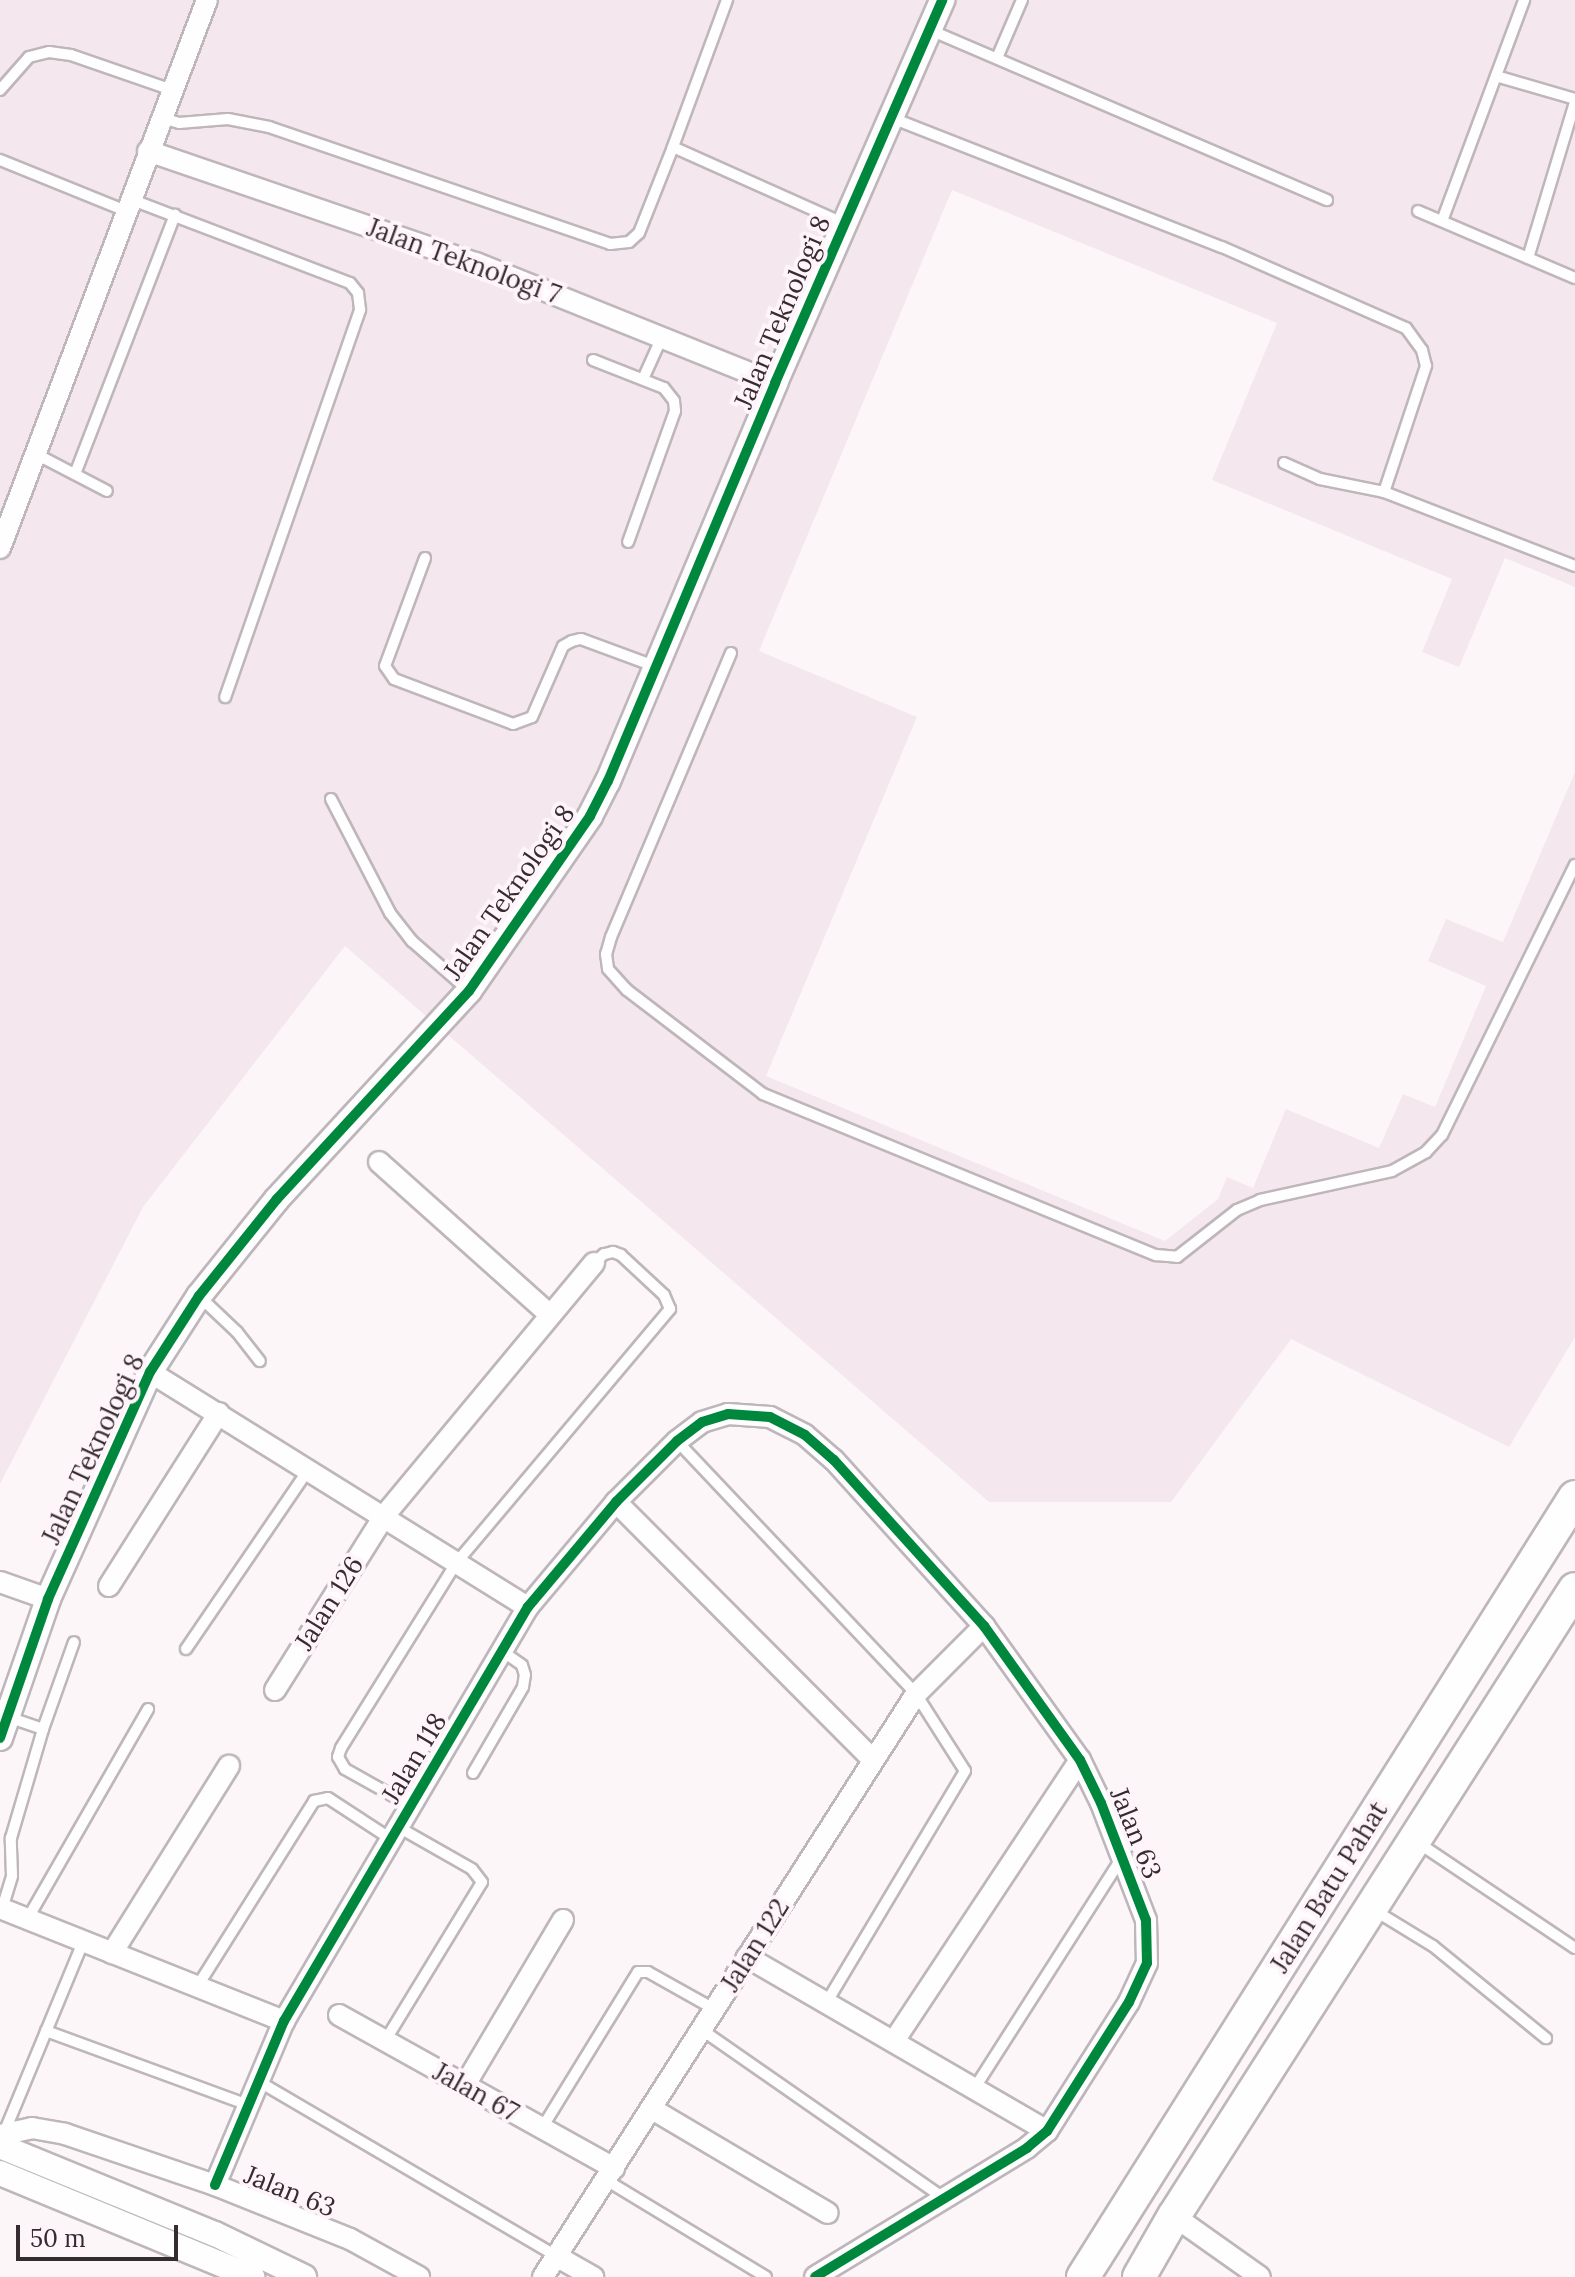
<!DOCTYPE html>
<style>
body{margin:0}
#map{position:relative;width:1575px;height:2277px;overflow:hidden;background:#fcf6f9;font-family:Lora,serif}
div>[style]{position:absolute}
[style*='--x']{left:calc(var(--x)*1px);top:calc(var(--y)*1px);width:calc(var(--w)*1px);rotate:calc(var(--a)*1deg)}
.built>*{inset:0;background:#f5e7ee}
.roads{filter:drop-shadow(2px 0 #beb6ba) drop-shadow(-2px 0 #beb6ba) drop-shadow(0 2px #beb6ba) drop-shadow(0 -2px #beb6ba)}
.service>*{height:10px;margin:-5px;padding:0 5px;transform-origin:5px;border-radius:5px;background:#fffefe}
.minor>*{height:20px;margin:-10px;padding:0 10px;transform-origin:10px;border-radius:10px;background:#fffefe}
.tertiary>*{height:24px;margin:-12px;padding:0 12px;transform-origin:12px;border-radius:12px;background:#fffefe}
.trunk>*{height:32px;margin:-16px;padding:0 16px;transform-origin:16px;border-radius:16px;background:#fffefe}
.cycleway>*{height:10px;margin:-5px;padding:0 5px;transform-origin:5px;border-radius:5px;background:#00873e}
span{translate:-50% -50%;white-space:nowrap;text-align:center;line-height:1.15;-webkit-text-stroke:8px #fef4f9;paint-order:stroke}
.street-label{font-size:26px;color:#352c31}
.scale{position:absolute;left:16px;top:2225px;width:162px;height:36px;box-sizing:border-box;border:4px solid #352c31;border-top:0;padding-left:10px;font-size:24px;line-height:28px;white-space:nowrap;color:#352c31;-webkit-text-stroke:6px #fef4f9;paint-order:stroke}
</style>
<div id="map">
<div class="built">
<i style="clip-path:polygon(0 0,1575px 0,1575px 587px,1505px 558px,1459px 667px,1422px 652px,1452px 579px,1212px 480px,1277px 323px,952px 190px,759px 651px,917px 717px,766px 1076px,1165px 1241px,1218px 1199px,1227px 1177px,1253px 1188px,1286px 1109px,1379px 1148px,1403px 1094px,1435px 1107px,1486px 986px,1428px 961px,1446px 919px,1503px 942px,1575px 772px,1575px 1337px,1509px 1447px,1291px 1339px,1171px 1502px,989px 1502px,345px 946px,143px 1207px,0 1484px)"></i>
</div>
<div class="roads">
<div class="service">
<i style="--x:727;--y:0;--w:157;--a:110.2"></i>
<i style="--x:673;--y:147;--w:186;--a:24.1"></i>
<i style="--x:930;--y:30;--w:432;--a:23.2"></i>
<i style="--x:997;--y:58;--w:63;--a:-66.7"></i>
<i style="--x:1496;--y:76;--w:82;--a:16.2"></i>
<i style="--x:0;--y:90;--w:44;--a:-48.7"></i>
<i style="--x:29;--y:57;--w:21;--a:-14"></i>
<i style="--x:49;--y:52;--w:22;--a:8"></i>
<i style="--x:71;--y:55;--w:107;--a:19.1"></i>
<i style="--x:162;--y:118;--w:18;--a:16"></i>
<i style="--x:179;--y:123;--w:49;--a:-4.7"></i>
<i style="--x:228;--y:119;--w:42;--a:11"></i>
<i style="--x:269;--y:127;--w:361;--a:18.9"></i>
<i style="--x:610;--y:244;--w:19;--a:-6"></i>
<i style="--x:629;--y:242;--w:13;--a:-42"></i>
<i style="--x:639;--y:233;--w:92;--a:-68.4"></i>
<i style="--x:892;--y:118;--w:354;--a:21.4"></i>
<i style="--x:1222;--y:247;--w:201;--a:23.8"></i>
<i style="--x:1406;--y:328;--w:27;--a:54"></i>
<i style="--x:1422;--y:350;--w:16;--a:76"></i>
<i style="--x:1426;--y:366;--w:133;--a:108.4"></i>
<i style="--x:1384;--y:492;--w:205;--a:21.2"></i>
<i style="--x:0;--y:160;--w:136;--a:22"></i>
<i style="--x:130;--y:199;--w:235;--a:20.9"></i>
<i style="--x:350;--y:283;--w:13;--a:51"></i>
<i style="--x:358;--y:293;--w:17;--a:83"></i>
<i style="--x:360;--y:310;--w:410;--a:109.2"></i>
<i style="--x:1418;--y:211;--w:171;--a:23.1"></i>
<i style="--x:1442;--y:221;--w:236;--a:-69.6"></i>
<i style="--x:1528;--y:258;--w:163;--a:-73.2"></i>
<i style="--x:593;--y:360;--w:76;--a:21.5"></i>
<i style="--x:664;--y:388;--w:16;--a:52"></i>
<i style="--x:674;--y:401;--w:10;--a:84"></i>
<i style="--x:675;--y:411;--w:139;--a:109.7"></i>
<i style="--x:643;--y:379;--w:46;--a:-65.7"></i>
<i style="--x:34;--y:453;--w:82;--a:27.5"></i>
<i style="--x:1284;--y:463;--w:39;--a:24"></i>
<i style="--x:1320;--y:479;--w:65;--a:11.5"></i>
<i style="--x:75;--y:474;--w:278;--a:-68.9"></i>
<i style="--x:425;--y:558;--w:115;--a:110.3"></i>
<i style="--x:385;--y:666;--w:16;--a:55"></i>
<i style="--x:394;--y:679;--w:127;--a:20.7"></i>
<i style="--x:513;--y:724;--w:20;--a:-20"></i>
<i style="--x:532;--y:717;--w:77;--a:-66.4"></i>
<i style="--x:563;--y:646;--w:10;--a:-29"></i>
<i style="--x:572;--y:641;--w:9;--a:-13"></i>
<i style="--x:581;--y:639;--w:78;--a:20.3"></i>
<i style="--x:731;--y:653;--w:308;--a:112.9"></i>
<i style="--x:611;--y:937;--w:18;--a:106"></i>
<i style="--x:606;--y:954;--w:15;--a:82"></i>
<i style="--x:608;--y:969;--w:28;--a:48"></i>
<i style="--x:627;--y:990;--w:171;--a:37.4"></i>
<i style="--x:763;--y:1094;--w:425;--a:22.3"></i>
<i style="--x:1156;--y:1255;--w:21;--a:5"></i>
<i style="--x:1177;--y:1257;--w:76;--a:-38.1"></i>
<i style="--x:1237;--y:1210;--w:25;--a:-23"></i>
<i style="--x:1260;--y:1200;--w:135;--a:-12.4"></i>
<i style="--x:1392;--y:1171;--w:39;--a:-29"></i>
<i style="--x:1426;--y:1152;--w:23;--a:-47"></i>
<i style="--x:1442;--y:1135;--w:301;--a:-63.8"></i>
<i style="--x:331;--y:799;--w:128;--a:62.6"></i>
<i style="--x:390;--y:913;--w:36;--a:52"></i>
<i style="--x:412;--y:941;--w:74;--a:41.2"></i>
<i style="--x:200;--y:1297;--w:51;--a:43.4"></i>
<i style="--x:237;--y:1332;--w:37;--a:52"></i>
<i style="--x:677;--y:1441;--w:348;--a:46.6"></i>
<i style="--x:916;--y:1694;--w:91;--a:57.5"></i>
<i style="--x:965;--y:1771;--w:269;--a:120.9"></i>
<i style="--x:186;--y:1649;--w:217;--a:-55.7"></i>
<i style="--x:8;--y:1717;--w:37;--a:19"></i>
<i style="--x:473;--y:1773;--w:99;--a:-59.8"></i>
<i style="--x:523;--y:1687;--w:12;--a:-81"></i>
<i style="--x:525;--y:1675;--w:10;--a:-107"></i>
<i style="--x:522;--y:1665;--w:24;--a:-145"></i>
<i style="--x:411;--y:1806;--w:76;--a:-150.7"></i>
<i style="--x:345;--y:1769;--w:14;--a:-120"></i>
<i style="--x:338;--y:1757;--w:9;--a:-72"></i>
<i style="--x:341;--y:1748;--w:219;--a:-58.1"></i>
<i style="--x:457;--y:1562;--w:331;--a:-49.9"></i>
<i style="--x:670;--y:1309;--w:15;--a:-113"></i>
<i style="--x:664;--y:1295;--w:59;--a:-137.1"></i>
<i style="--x:621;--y:1255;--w:9;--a:-159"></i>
<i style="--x:613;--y:1252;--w:9;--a:167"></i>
<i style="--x:604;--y:1254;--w:13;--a:138"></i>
<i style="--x:1417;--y:1842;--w:190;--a:33.9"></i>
<i style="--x:2;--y:1909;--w:34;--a:-73"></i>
<i style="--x:12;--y:1876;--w:38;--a:-92"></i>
<i style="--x:11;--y:1838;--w:114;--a:-73.6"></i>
<i style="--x:43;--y:1729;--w:92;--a:-70.4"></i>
<i style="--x:1374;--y:1910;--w:69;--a:31.4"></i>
<i style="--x:1433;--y:1946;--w:146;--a:39.2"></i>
<i style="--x:28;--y:1918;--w:241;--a:-60.1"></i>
<i style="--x:197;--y:1987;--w:220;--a:-57.8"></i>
<i style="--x:314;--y:1801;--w:14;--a:-12"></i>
<i style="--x:328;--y:1798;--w:75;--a:33.1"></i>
<i style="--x:702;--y:2030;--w:296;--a:34.8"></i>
<i style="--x:46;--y:2031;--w:215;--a:20.1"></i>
<i style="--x:385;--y:2041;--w:186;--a:-58.6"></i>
<i style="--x:482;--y:1882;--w:16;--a:-128"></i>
<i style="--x:472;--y:1869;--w:85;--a:-150.4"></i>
<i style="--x:258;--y:2081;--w:346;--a:30.4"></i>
<i style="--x:974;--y:2089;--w:273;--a:-57.4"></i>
<i style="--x:542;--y:2128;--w:183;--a:-58.4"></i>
<i style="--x:638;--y:1972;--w:10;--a:0"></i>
<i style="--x:648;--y:1972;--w:76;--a:29.3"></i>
<i style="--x:4;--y:2133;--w:207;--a:-67.5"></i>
<i style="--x:606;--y:2180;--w:187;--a:31.2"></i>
</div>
<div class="minor">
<i style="--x:148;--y:151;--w:347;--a:18.9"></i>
<i style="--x:476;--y:263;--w:322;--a:21.9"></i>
<i style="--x:0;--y:548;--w:586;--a:-69.31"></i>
<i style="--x:379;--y:1162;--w:228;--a:41.8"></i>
<i style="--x:150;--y:1372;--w:445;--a:31.9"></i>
<i style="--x:616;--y:1502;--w:364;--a:45.1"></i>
<i style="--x:0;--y:1582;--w:51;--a:19.5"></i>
<i style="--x:109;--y:1586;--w:205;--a:-57.6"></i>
<i style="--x:275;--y:1690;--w:205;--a:-57.9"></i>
<i style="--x:384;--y:1516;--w:329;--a:-50.3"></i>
<i style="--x:0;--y:1908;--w:306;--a:21.7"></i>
<i style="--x:112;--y:1953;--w:221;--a:-58"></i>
<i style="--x:747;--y:1957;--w:347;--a:30.1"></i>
<i style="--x:339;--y:2015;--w:315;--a:29.1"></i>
<i style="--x:894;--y:2041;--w:337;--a:-56.5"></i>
<i style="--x:465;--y:2085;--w:192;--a:-59.3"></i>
<i style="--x:652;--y:2109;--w:204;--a:30.6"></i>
<i style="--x:0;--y:2135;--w:33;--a:-12"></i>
<i style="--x:32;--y:2128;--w:34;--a:10"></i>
<i style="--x:65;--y:2134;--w:158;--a:18.8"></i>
<i style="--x:215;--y:2185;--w:145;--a:21.8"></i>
<i style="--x:350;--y:2239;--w:79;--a:28.8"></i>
<i style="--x:215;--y:2185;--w:178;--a:-67.2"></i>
<i style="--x:284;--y:2021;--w:481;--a:-59.5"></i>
<i style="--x:528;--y:1607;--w:137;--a:-50"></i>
<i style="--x:616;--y:1502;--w:86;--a:-45"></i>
<i style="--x:677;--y:1441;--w:31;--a:-37"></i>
<i style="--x:702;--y:1422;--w:27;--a:-17"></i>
<i style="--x:728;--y:1414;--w:42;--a:4.1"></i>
<i style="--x:770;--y:1417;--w:39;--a:27"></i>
<i style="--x:805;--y:1435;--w:38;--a:41"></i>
<i style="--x:834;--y:1460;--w:224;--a:47.9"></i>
<i style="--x:984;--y:1626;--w:165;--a:54.4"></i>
<i style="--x:1080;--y:1760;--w:48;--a:64"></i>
<i style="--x:1101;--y:1803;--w:125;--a:69"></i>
<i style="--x:1146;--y:1920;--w:43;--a:88.7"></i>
<i style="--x:1147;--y:1963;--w:43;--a:114.8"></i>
<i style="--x:1129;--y:2002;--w:153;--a:122.4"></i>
<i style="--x:1047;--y:2131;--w:26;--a:140"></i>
<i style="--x:1027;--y:2148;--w:248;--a:148.7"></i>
<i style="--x:1174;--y:2216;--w:105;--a:35.3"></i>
<i style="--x:556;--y:2256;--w:43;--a:29.6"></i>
<i style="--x:543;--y:2277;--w:692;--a:-57.39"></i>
<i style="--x:916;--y:1694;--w:96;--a:-45"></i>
</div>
<div class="tertiary">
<i style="--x:0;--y:1738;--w:147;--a:-70.9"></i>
<i style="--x:48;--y:1599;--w:249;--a:-65.8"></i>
<i style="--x:150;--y:1372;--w:90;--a:-57.2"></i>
<i style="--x:199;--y:1296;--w:124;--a:-51.2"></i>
<i style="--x:277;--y:1199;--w:283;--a:-47.3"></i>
<i style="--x:469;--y:991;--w:213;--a:-55.3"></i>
<i style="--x:590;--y:816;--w:39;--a:-63"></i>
<i style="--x:608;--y:781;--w:432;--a:-67.2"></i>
<i style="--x:775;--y:383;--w:418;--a:-66.4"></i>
<i style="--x:0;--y:2146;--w:232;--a:22.3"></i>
<i style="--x:215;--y:2234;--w:99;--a:25.8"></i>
<i style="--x:0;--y:2173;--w:273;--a:22.4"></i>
</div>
<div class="trunk">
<i style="--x:1083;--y:2277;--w:922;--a:-57.76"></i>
<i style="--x:1139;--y:2277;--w:70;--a:-60.2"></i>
<i style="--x:1174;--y:2216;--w:744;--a:-57.4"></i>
</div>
</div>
<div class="cycleway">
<i style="--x:0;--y:1738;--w:147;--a:-70.9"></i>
<i style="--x:48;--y:1599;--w:249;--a:-65.8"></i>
<i style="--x:150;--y:1372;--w:90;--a:-57.2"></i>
<i style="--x:199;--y:1296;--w:124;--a:-51.2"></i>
<i style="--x:277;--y:1199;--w:283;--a:-47.3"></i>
<i style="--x:469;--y:991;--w:213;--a:-55.3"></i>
<i style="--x:590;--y:816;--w:39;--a:-63"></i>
<i style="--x:608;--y:781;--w:432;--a:-67.2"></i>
<i style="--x:775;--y:383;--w:418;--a:-66.4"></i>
<i style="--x:215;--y:2185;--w:178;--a:-67.2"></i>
<i style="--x:284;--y:2021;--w:481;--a:-59.5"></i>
<i style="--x:528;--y:1607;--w:137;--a:-50"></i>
<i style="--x:616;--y:1502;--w:86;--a:-45"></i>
<i style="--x:677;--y:1441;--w:31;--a:-37"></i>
<i style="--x:702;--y:1422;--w:27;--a:-17"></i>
<i style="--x:728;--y:1414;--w:42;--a:4.1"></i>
<i style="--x:770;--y:1417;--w:39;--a:27"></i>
<i style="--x:805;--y:1435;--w:38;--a:41"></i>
<i style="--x:834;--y:1460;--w:224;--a:47.9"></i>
<i style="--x:984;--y:1626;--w:165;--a:54.4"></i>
<i style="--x:1080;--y:1760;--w:48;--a:64"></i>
<i style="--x:1101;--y:1803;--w:125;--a:69"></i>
<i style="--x:1146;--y:1920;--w:43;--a:88.7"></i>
<i style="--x:1147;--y:1963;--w:43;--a:114.8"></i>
<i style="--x:1129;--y:2002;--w:153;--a:122.4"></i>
<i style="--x:1047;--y:2131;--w:26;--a:140"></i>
<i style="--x:1027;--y:2148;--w:248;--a:148.7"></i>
</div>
<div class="street-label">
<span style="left:464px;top:261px;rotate:20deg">Jalan Teknologi 7</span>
<span style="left:782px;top:312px;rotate:-67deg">Jalan Teknologi 8</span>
<span style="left:509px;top:892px;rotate:-55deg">Jalan Teknologi 8</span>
<span style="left:93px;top:1449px;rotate:-65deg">Jalan Teknologi 8</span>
<span style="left:329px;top:1603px;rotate:-58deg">Jalan 126</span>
<span style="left:414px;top:1758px;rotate:-59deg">Jalan 118</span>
<span style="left:1136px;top:1833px;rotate:68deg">Jalan 63</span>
<span style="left:1329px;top:1887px;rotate:-58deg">Jalan Batu Pahat</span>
<span style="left:755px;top:1945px;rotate:-58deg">Jalan 122</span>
<span style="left:476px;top:2092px;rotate:29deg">Jalan 67</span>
<span style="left:290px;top:2191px;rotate:22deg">Jalan 63</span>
</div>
<div class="scale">50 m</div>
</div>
